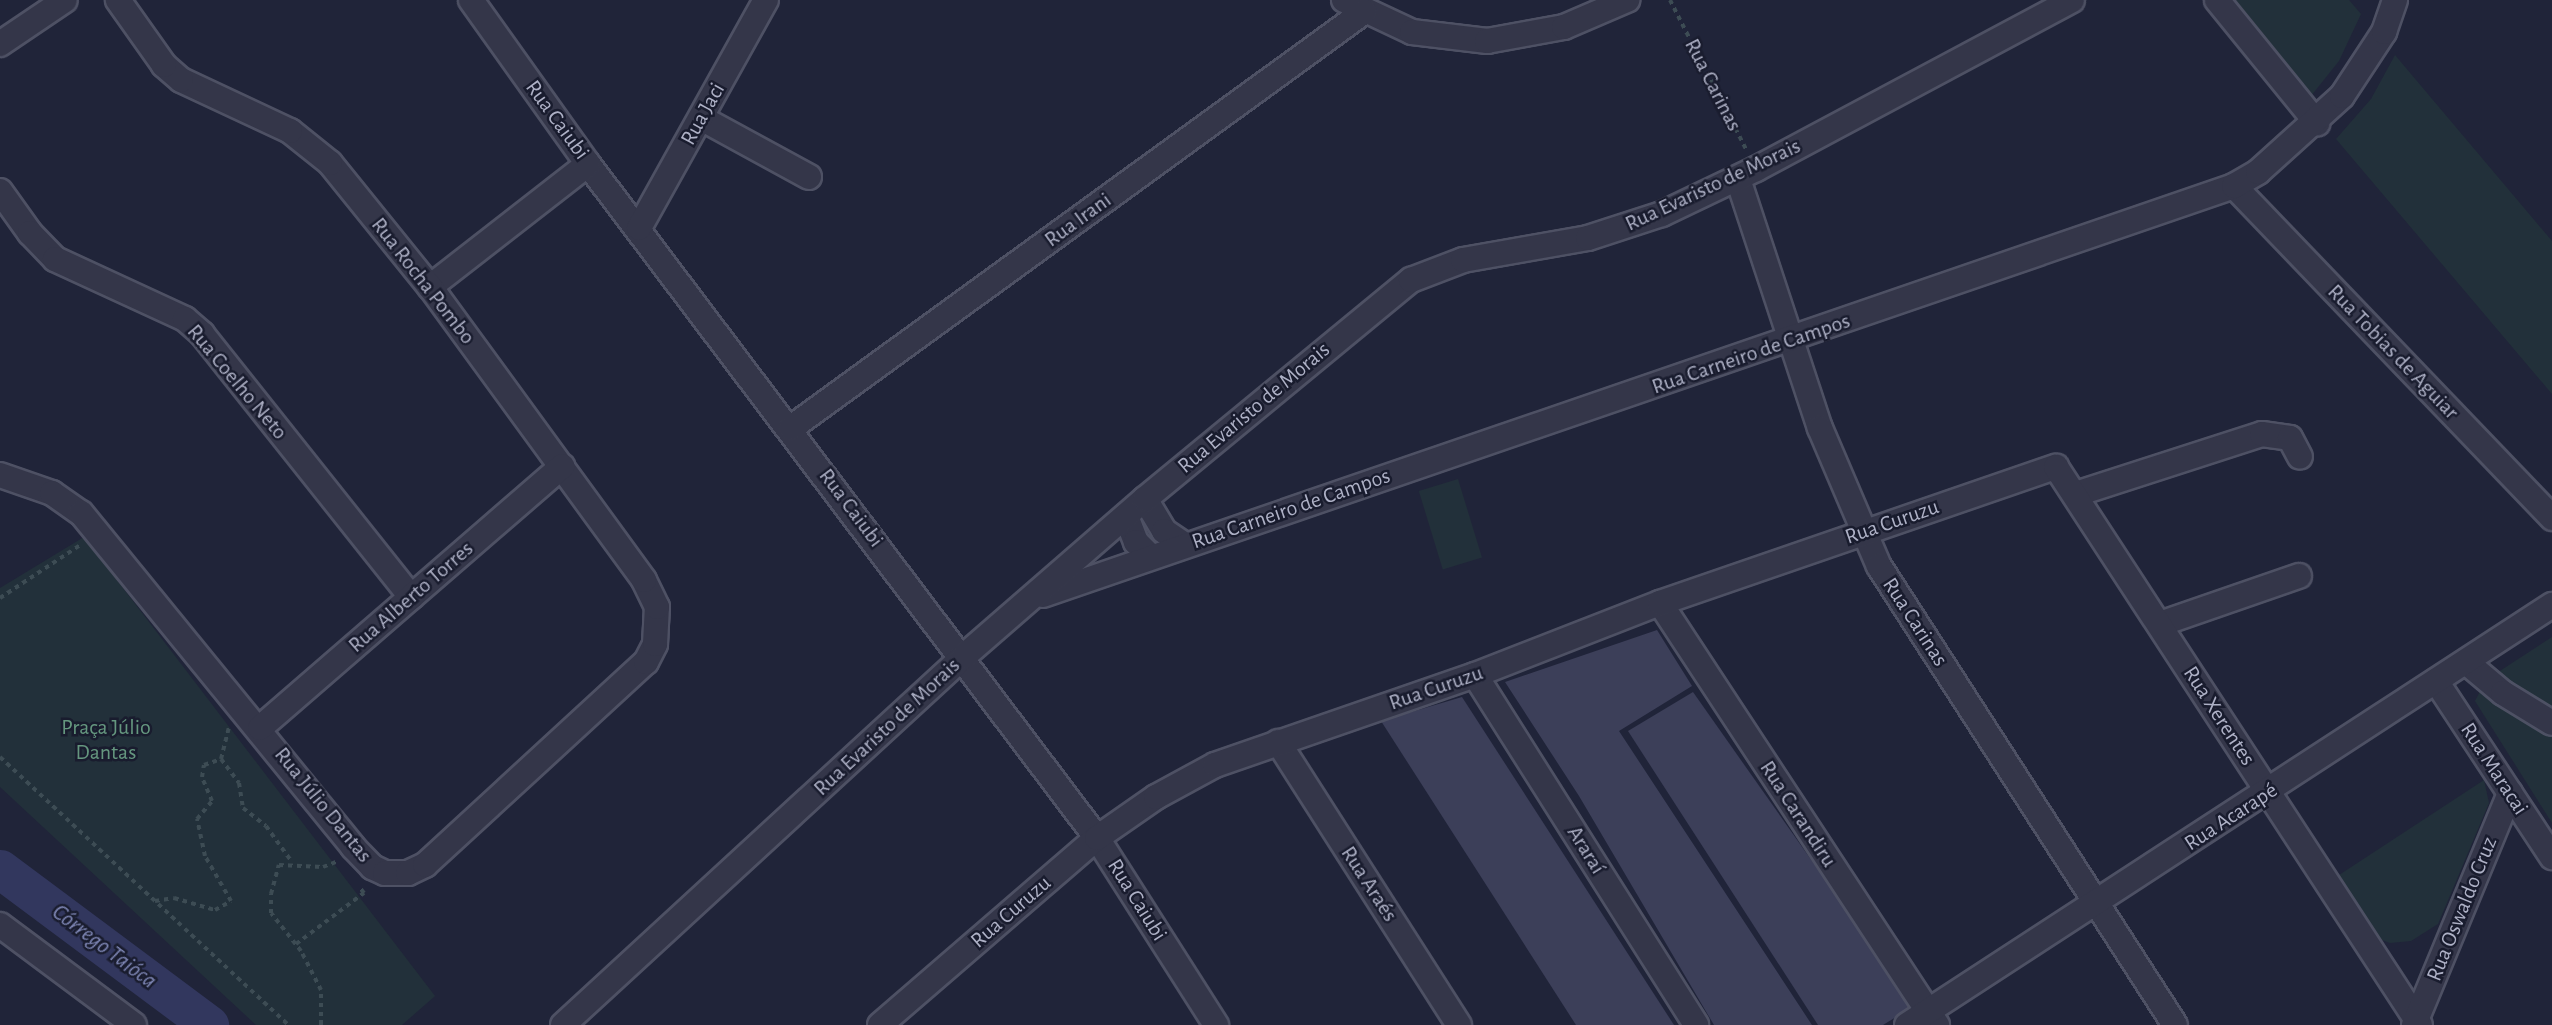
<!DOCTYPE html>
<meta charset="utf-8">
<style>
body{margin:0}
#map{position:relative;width:2552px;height:1025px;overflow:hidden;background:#202439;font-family:"Alegreya Sans",sans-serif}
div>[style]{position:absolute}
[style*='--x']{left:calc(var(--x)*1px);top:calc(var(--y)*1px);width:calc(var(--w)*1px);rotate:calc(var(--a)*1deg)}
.green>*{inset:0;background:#22303a;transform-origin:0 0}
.river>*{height:39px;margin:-19.5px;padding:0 19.5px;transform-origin:19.5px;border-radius:19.5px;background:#32375e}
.building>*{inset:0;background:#3c3f59}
.path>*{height:4px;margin-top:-2px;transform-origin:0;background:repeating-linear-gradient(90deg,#3d4c54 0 4.5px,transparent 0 9px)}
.roads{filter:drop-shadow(2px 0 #4e5164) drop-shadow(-2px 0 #4e5164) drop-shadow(0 2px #4e5164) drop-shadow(0 -2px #4e5164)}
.minor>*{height:24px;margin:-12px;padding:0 12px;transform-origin:12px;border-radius:12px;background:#343649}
span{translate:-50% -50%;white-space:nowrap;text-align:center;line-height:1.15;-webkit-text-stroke:5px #191c2e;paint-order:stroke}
.street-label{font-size:22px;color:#aeb1c6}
.park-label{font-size:22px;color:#65977f}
.water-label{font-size:24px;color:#7d85b3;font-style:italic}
</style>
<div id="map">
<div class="green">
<i style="clip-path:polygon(2226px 0,2349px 0,2361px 14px,2339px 61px,2307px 101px)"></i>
<i style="clip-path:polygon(2395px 55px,2552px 241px,2552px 394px,2336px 139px,2371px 99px)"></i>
<i style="left:1458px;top:479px;width:82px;height:41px;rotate:73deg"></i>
<i style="clip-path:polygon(84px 537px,435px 996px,402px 1025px,256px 1025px,0 787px,0 588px)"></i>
<i style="clip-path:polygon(2552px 637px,2552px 823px,2475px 701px,2486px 680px)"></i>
<i style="clip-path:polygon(2484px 780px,2489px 803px,2438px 924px,2411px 941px,2390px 943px,2374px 937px,2336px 877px)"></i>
</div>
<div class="river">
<i style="--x:0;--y:869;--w:261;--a:36.7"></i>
</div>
<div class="building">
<i style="clip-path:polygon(1657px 630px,1692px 686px,1619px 731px,1812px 1025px,1714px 1025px,1579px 796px,1505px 682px)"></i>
<i style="clip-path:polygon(1693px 692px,1914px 1006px,1883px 1025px,1818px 1025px,1628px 731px)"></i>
<i style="clip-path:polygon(1462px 697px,1674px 1025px,1576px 1025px,1381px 721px)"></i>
</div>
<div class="path">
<i style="--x:1670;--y:0;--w:167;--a:63"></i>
<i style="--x:0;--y:598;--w:95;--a:-33.4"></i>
<i style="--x:0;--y:757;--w:393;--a:42.9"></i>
<i style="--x:221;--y:759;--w:30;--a:53"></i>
<i style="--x:239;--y:783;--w:25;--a:81"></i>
<i style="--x:243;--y:808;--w:29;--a:38"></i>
<i style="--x:266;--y:826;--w:44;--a:54.2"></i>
<i style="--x:155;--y:901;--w:19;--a:-9"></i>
<i style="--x:174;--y:898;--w:43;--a:16.3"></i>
<i style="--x:215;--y:910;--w:18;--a:-29"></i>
<i style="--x:231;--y:901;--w:52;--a:-120"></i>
<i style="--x:205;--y:856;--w:38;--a:-102"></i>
<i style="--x:197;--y:819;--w:23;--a:-50"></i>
<i style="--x:212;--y:801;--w:26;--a:-113"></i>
<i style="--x:202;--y:777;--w:12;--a:-81"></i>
<i style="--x:204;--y:765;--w:18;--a:-19"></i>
<i style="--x:221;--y:759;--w:32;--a:-76"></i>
<i style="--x:296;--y:944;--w:85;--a:-36.9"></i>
<i style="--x:364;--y:893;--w:6;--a:-129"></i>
<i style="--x:321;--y:1025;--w:35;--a:-90"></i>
<i style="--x:321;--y:990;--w:44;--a:-117.1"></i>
<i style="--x:301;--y:951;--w:48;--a:-128.3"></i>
<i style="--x:271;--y:913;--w:19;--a:-90"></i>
<i style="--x:271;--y:894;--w:30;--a:-75"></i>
<i style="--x:279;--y:865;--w:44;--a:2.6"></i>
<i style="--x:323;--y:867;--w:14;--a:-21"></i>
</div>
<div class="roads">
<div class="minor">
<i style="--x:471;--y:0;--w:201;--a:54.5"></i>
<i style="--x:588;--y:164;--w:845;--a:52.94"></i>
<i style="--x:1097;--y:838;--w:222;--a:57.5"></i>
<i style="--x:1344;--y:0;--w:75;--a:25.2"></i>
<i style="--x:1412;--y:32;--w:76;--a:6.8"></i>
<i style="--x:1487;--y:41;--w:78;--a:-10.3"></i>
<i style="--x:1564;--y:27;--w:69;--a:-23.2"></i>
<i style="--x:2217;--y:0;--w:159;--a:50.9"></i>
<i style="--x:0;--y:44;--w:78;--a:-34.1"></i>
<i style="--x:701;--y:118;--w:123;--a:28.6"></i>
<i style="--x:1738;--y:179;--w:262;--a:71.8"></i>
<i style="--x:1820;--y:428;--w:150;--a:66.9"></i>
<i style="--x:1879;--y:566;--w:546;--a:57.18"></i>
<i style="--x:2234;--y:186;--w:460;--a:46.2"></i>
<i style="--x:0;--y:191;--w:52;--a:54.5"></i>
<i style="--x:30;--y:233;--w:36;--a:46"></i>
<i style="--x:55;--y:259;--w:143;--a:24.8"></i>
<i style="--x:185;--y:319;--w:23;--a:41"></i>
<i style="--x:202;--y:334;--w:336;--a:51.5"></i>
<i style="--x:639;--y:228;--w:261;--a:-60.9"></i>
<i style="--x:430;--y:287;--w:200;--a:-37.9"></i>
<i style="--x:791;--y:428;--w:709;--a:-36"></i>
<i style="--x:0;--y:475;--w:55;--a:19.1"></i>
<i style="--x:52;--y:493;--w:35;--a:35"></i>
<i style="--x:81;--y:513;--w:431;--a:50.8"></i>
<i style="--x:353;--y:847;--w:28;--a:46"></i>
<i style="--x:372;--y:867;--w:14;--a:25"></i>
<i style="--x:385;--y:873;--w:23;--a:0"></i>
<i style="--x:408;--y:873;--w:19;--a:-25"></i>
<i style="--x:425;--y:865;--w:300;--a:-42.6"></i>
<i style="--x:646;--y:662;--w:20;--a:-63"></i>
<i style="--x:655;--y:644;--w:37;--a:-87"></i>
<i style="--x:657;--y:607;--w:30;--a:-116"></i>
<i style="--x:644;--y:580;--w:363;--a:-126.1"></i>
<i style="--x:430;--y:287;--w:159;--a:-128.9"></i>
<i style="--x:330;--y:163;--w:51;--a:-141.3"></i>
<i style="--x:290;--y:131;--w:120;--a:-154.9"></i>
<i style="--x:181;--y:80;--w:23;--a:-139"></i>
<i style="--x:164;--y:65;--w:80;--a:-125.3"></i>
<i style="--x:2076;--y:494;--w:195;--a:-17.9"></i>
<i style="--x:2262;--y:434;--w:28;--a:8"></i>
<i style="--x:2290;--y:438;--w:21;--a:62"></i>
<i style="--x:1145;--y:499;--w:37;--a:59"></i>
<i style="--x:1164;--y:531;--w:25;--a:34"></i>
<i style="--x:1126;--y:516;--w:28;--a:69"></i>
<i style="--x:1136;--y:542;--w:21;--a:45"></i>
<i style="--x:1043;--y:595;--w:1259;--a:-18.95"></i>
<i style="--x:2234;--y:186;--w:28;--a:-30"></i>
<i style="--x:2258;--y:172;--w:113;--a:-42.1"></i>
<i style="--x:2342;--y:96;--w:77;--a:-56.7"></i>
<i style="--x:2384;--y:32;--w:34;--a:-71"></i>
<i style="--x:1660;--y:603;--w:505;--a:56.72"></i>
<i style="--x:2160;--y:624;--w:147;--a:-19.1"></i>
<i style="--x:2466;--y:662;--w:48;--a:40"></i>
<i style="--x:2503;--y:693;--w:57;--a:31.5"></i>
<i style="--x:1475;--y:675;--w:414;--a:57.7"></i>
<i style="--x:2436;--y:681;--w:211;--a:56.6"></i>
<i style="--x:260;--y:728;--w:400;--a:-40.9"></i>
<i style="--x:1278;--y:742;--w:336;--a:57.4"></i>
<i style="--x:0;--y:925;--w:167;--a:36.7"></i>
<i style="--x:563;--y:1025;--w:544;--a:-42.61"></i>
<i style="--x:963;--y:657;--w:241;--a:-41"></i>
<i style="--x:1145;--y:499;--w:345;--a:-39.5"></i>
<i style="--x:1411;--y:280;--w:56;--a:-21"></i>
<i style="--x:1463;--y:260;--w:127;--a:-10"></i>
<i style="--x:1588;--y:238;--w:78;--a:-18"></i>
<i style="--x:1662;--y:214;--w:104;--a:-25.6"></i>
<i style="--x:1756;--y:169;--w:358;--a:-28.1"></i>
<i style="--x:880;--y:1025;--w:286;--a:-40.8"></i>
<i style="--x:1097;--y:838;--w:72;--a:-34.8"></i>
<i style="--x:1156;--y:797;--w:67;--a:-28.5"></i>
<i style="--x:1215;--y:765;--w:275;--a:-19.1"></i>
<i style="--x:1475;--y:675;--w:199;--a:-21.3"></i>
<i style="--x:1660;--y:603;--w:419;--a:-19"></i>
<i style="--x:2056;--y:467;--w:666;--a:56.88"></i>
<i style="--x:1907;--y:1025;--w:770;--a:-33.07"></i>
<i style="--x:2414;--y:1025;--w:251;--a:-67.5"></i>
</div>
</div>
<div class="street-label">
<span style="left:1713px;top:85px;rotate:63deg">Rua Carinas</span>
<span style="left:703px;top:114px;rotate:-61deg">Rua Jaci</span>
<span style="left:557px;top:120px;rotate:54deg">Rua Caiubi</span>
<span style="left:1713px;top:185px;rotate:-25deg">Rua Evaristo de Morais</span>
<span style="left:1078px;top:220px;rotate:-36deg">Rua Irani</span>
<span style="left:423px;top:281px;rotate:52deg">Rua Rocha Pombo</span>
<span style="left:2393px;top:352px;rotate:46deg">Rua Tobias de Aguiar</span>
<span style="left:1751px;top:354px;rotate:-19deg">Rua Carneiro de Campos</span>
<span style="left:237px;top:382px;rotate:50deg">Rua Coelho Neto</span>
<span style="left:1254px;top:408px;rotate:-40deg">Rua Evaristo de Morais</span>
<span style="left:851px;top:508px;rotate:53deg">Rua Caiubi</span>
<span style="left:1291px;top:509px;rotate:-19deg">Rua Carneiro de Campos</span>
<span style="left:1892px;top:522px;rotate:-19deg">Rua Curuzu</span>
<span style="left:411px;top:597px;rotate:-41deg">Rua Alberto Torres</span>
<span style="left:1915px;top:622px;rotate:57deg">Rua Carinas</span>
<span style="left:1436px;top:688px;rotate:-19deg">Rua Curuzu</span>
<span style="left:2219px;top:716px;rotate:57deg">Rua Xerentes</span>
<span style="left:887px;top:727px;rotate:-43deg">Rua Evaristo de Morais</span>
<span style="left:2494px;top:769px;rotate:57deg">Rua Maracai</span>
<span style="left:323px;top:805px;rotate:51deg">Rua Júlio Dantas</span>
<span style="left:1798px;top:814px;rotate:57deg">Rua Carandiru</span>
<span style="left:2231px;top:817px;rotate:-33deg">Rua Acarapé</span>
<span style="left:1586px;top:850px;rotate:58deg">Araraí</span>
<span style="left:1369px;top:884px;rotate:57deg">Rua Araés</span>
<span style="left:1137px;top:900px;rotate:58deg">Rua Caiubi</span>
<span style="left:2462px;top:909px;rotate:-68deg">Rua Oswaldo Cruz</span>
<span style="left:1011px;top:912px;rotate:-41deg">Rua Curuzu</span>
</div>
<div class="park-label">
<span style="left:106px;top:740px">Praça Júlio<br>Dantas</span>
</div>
<div class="water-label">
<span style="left:104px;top:947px;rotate:37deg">Córrego Taióca</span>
</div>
</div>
